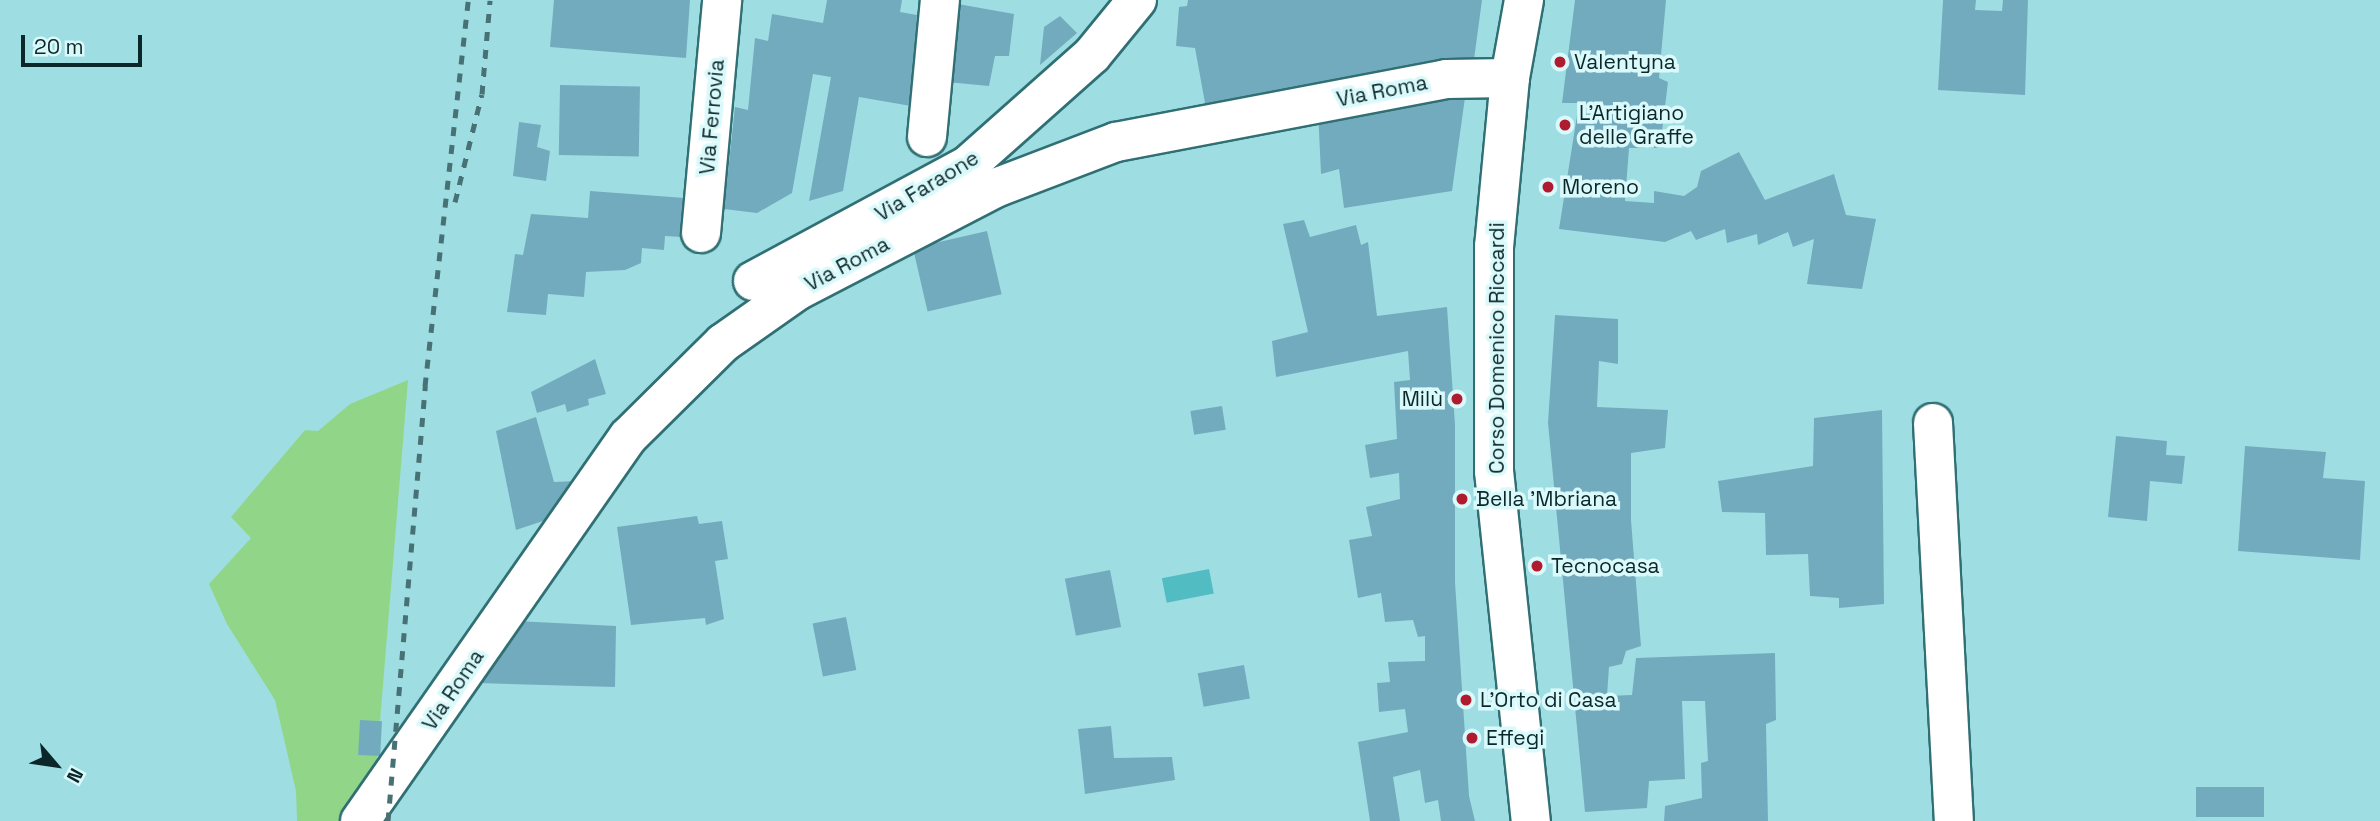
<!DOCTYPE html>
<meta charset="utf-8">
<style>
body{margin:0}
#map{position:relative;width:2380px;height:821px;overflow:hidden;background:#9edee3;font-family:"Space Grotesk",sans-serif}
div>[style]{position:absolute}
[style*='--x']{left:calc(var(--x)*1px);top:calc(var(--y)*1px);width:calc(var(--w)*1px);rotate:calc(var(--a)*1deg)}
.green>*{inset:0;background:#91d588}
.water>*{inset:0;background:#52bcc3;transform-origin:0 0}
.building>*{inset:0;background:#73abbe;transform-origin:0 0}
.roads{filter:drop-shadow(2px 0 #307074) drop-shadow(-2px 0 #307074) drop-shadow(0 2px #307074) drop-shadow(0 -2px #307074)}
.street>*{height:38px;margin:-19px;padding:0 19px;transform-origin:19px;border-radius:19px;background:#fff}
.secondary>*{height:38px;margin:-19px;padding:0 19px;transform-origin:19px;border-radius:19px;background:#fff}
.rail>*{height:5px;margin-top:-2.5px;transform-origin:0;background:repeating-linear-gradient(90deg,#477174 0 9px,transparent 0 18px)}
.dots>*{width:19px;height:19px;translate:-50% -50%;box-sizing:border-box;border:4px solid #daf9fb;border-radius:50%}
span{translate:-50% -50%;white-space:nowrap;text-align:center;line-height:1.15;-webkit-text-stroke:7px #daf9fb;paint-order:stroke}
.poi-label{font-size:21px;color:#0c2729}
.left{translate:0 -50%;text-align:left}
.right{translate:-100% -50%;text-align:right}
.street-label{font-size:21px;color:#0c2729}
.north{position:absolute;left:21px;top:730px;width:70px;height:70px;-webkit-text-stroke:5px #daf9fb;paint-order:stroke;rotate:119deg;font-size:19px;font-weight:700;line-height:28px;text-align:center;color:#0c2729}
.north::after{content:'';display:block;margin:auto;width:24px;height:32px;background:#0c2729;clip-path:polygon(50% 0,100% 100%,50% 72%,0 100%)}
.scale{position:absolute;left:21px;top:35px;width:121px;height:32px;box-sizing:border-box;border:4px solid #0c2729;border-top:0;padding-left:9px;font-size:21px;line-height:24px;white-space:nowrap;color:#0c2729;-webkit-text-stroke:5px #daf9fb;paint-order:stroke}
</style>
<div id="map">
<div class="green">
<i style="clip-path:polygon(408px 380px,377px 758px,372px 779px,343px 821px,297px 821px,296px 791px,275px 700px,227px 624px,209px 584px,251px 538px,231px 517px,305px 430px,318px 431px,350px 404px)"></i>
</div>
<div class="water">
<i style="left:1209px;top:569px;width:25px;height:48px;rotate:79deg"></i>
</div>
<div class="building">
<i style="clip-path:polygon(554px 0,690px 0,686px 58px,550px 47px)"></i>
<i style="clip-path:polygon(827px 0,902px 0,900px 12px,917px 15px,911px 106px,859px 97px,843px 191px,809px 201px,831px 77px,813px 74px,792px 193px,757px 213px,724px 209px,735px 107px,748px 110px,755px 38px,768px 41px,772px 14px,823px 23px)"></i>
<i style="clip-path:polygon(1188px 0,1482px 0,1473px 67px,1207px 114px,1195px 48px,1176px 46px,1179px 7px,1187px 6px)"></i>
<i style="clip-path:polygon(1575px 0,1666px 0,1659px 78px,1668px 82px,1660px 148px,1629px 148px,1625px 201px,1654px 203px,1654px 191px,1684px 196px,1697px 187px,1701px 171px,1739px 152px,1765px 200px,1834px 174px,1846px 215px,1876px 219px,1862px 289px,1807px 284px,1814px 239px,1793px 247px,1788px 232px,1758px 245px,1757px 234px,1727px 243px,1725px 229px,1696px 240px,1691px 231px,1665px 242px,1559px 229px,1579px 103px,1562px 103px)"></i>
<i style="clip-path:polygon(1943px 0,1976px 0,1975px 10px,2002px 11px,2003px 0,2028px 0,2025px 95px,1938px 90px)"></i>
<i style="clip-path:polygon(958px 4px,1014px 14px,1009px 56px,995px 56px,989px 86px,947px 82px)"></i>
<i style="clip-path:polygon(1060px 16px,1077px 33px,1040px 65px,1044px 27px)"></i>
<i style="clip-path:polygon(1467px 83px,1452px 191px,1344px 208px,1339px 169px,1321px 174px,1318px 110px)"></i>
<i style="left:560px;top:85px;width:80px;height:70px;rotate:1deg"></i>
<i style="clip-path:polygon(519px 122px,541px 125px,537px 147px,550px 151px,546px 181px,513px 176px)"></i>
<i style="clip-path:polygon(590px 191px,685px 198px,682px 237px,665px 236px,664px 250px,642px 248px,641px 263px,625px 270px,586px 272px,584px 297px,548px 294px,546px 315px,507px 312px,515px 254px,523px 255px,531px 214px,588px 218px)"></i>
<i style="clip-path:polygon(1304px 220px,1310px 237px,1356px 225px,1361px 245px,1368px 242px,1377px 316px,1447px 307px,1455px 425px,1455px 582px,1469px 796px,1475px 821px,1441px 821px,1438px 800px,1425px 803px,1420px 770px,1393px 777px,1400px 821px,1370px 821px,1358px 742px,1408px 732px,1405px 709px,1379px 712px,1377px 683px,1390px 682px,1388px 662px,1425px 661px,1425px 636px,1418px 637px,1413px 620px,1385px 622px,1381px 593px,1358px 598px,1349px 540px,1372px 536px,1366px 507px,1400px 499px,1399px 473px,1370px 478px,1365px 445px,1397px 439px,1394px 382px,1410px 380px,1408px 351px,1276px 377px,1272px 341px,1308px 332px,1283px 224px)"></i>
<i style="left:987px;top:231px;width:65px;height:76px;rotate:77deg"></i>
<i style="clip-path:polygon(1555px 315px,1618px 319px,1618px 364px,1599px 361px,1597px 407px,1668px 410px,1665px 448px,1631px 453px,1631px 520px,1641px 646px,1626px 651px,1622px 664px,1609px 667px,1607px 696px,1632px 695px,1636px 658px,1775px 653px,1776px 720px,1766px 724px,1768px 821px,1664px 821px,1665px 806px,1702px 798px,1701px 763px,1708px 761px,1705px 701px,1682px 701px,1685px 779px,1649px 781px,1647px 808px,1585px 812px,1548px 423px)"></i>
<i style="clip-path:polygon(595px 359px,606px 394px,588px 399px,589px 405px,567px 412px,565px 404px,537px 413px,531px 392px)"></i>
<i style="left:1222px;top:406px;width:24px;height:32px;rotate:81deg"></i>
<i style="clip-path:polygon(1882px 410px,1884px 604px,1839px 608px,1839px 598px,1810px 596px,1808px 554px,1766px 555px,1765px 513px,1722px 512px,1718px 481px,1813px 466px,1814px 418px)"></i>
<i style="clip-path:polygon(536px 417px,554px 482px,576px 481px,549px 519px,516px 530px,496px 431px)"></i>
<i style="clip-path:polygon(2116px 436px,2167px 441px,2166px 455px,2185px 456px,2182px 484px,2150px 481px,2147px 521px,2108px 517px)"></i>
<i style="clip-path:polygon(2245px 446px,2326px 452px,2323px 478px,2365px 481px,2360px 560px,2238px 551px)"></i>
<i style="clip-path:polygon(697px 516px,699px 524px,722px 521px,728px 559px,715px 561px,724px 619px,706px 625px,705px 618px,631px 625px,617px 527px)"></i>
<i style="left:1110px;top:570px;width:58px;height:46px;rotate:79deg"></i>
<i style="left:846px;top:617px;width:54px;height:34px;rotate:79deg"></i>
<i style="clip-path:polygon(516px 621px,616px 626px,615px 687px,478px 683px)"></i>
<i style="left:1244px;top:665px;width:34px;height:47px;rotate:80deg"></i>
<i style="left:360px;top:720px;width:22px;height:35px;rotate:3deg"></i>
<i style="clip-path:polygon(1111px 726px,1114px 758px,1172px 757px,1175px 780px,1085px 794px,1078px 729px)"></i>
<i style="left:2264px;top:787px;width:30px;height:68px;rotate:90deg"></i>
</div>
<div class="roads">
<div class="street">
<i style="--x:927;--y:137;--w:138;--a:-84.6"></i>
<i style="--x:701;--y:233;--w:234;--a:-84.8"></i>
<i style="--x:753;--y:281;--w:243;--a:-28.3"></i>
<i style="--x:967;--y:166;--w:167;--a:-41.6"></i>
<i style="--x:1092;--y:55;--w:71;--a:-50.7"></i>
<i style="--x:1933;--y:423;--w:399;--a:87"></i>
<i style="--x:360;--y:821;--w:468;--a:-55.1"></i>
<i style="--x:628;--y:437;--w:134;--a:-44.7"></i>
<i style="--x:723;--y:343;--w:90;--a:-35.1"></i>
<i style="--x:797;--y:291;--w:226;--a:-27.4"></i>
<i style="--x:998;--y:187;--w:126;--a:-20.9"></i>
<i style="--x:1116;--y:142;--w:336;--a:-10.8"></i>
<i style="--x:1446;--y:79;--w:64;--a:-0.9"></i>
</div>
<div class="secondary">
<i style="--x:1524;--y:0;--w:79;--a:100.2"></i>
<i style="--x:1510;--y:78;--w:169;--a:95.4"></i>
<i style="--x:1494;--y:246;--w:225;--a:90"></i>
<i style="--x:1494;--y:471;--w:352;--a:84"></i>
</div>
</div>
<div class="rail">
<i style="--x:455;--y:202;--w:111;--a:-76"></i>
<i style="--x:482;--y:94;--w:94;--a:-85.1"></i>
<i style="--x:388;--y:821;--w:437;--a:-85.1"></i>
<i style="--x:425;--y:386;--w:388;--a:-83.6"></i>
</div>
<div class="dots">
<i style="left:1560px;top:62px;background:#af1c2f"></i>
<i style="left:1565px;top:125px;background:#af1c2f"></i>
<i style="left:1548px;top:187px;background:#af1c2f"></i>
<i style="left:1457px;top:399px;background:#af1c2f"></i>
<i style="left:1462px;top:499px;background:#af1c2f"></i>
<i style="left:1537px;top:566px;background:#af1c2f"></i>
<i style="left:1466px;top:700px;background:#af1c2f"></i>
<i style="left:1472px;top:738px;background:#af1c2f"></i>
</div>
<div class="poi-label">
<span class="left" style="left:1574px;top:62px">Valentyna</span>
<span class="left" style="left:1579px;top:125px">L'Artigiano<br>delle Graffe</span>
<span class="left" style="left:1562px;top:187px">Moreno</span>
<span class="right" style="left:1443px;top:399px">Milù</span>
<span class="left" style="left:1476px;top:499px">Bella 'Mbriana</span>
<span class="left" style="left:1551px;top:566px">Tecnocasa</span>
<span class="left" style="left:1480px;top:700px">L'Orto di Casa</span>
<span class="left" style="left:1486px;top:738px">Effegi</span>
</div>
<div class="street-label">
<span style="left:1382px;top:91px;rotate:-11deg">Via Roma</span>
<span style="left:712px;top:117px;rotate:-85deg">Via Ferrovia</span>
<span style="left:927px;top:186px;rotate:-31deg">Via Faraone</span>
<span style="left:847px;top:264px;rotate:-28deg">Via Roma</span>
<span style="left:1497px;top:348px;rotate:-90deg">Corso Domenico Riccardi</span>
<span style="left:453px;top:690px;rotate:-56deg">Via Roma</span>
</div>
<div class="north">N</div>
<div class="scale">20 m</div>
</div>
